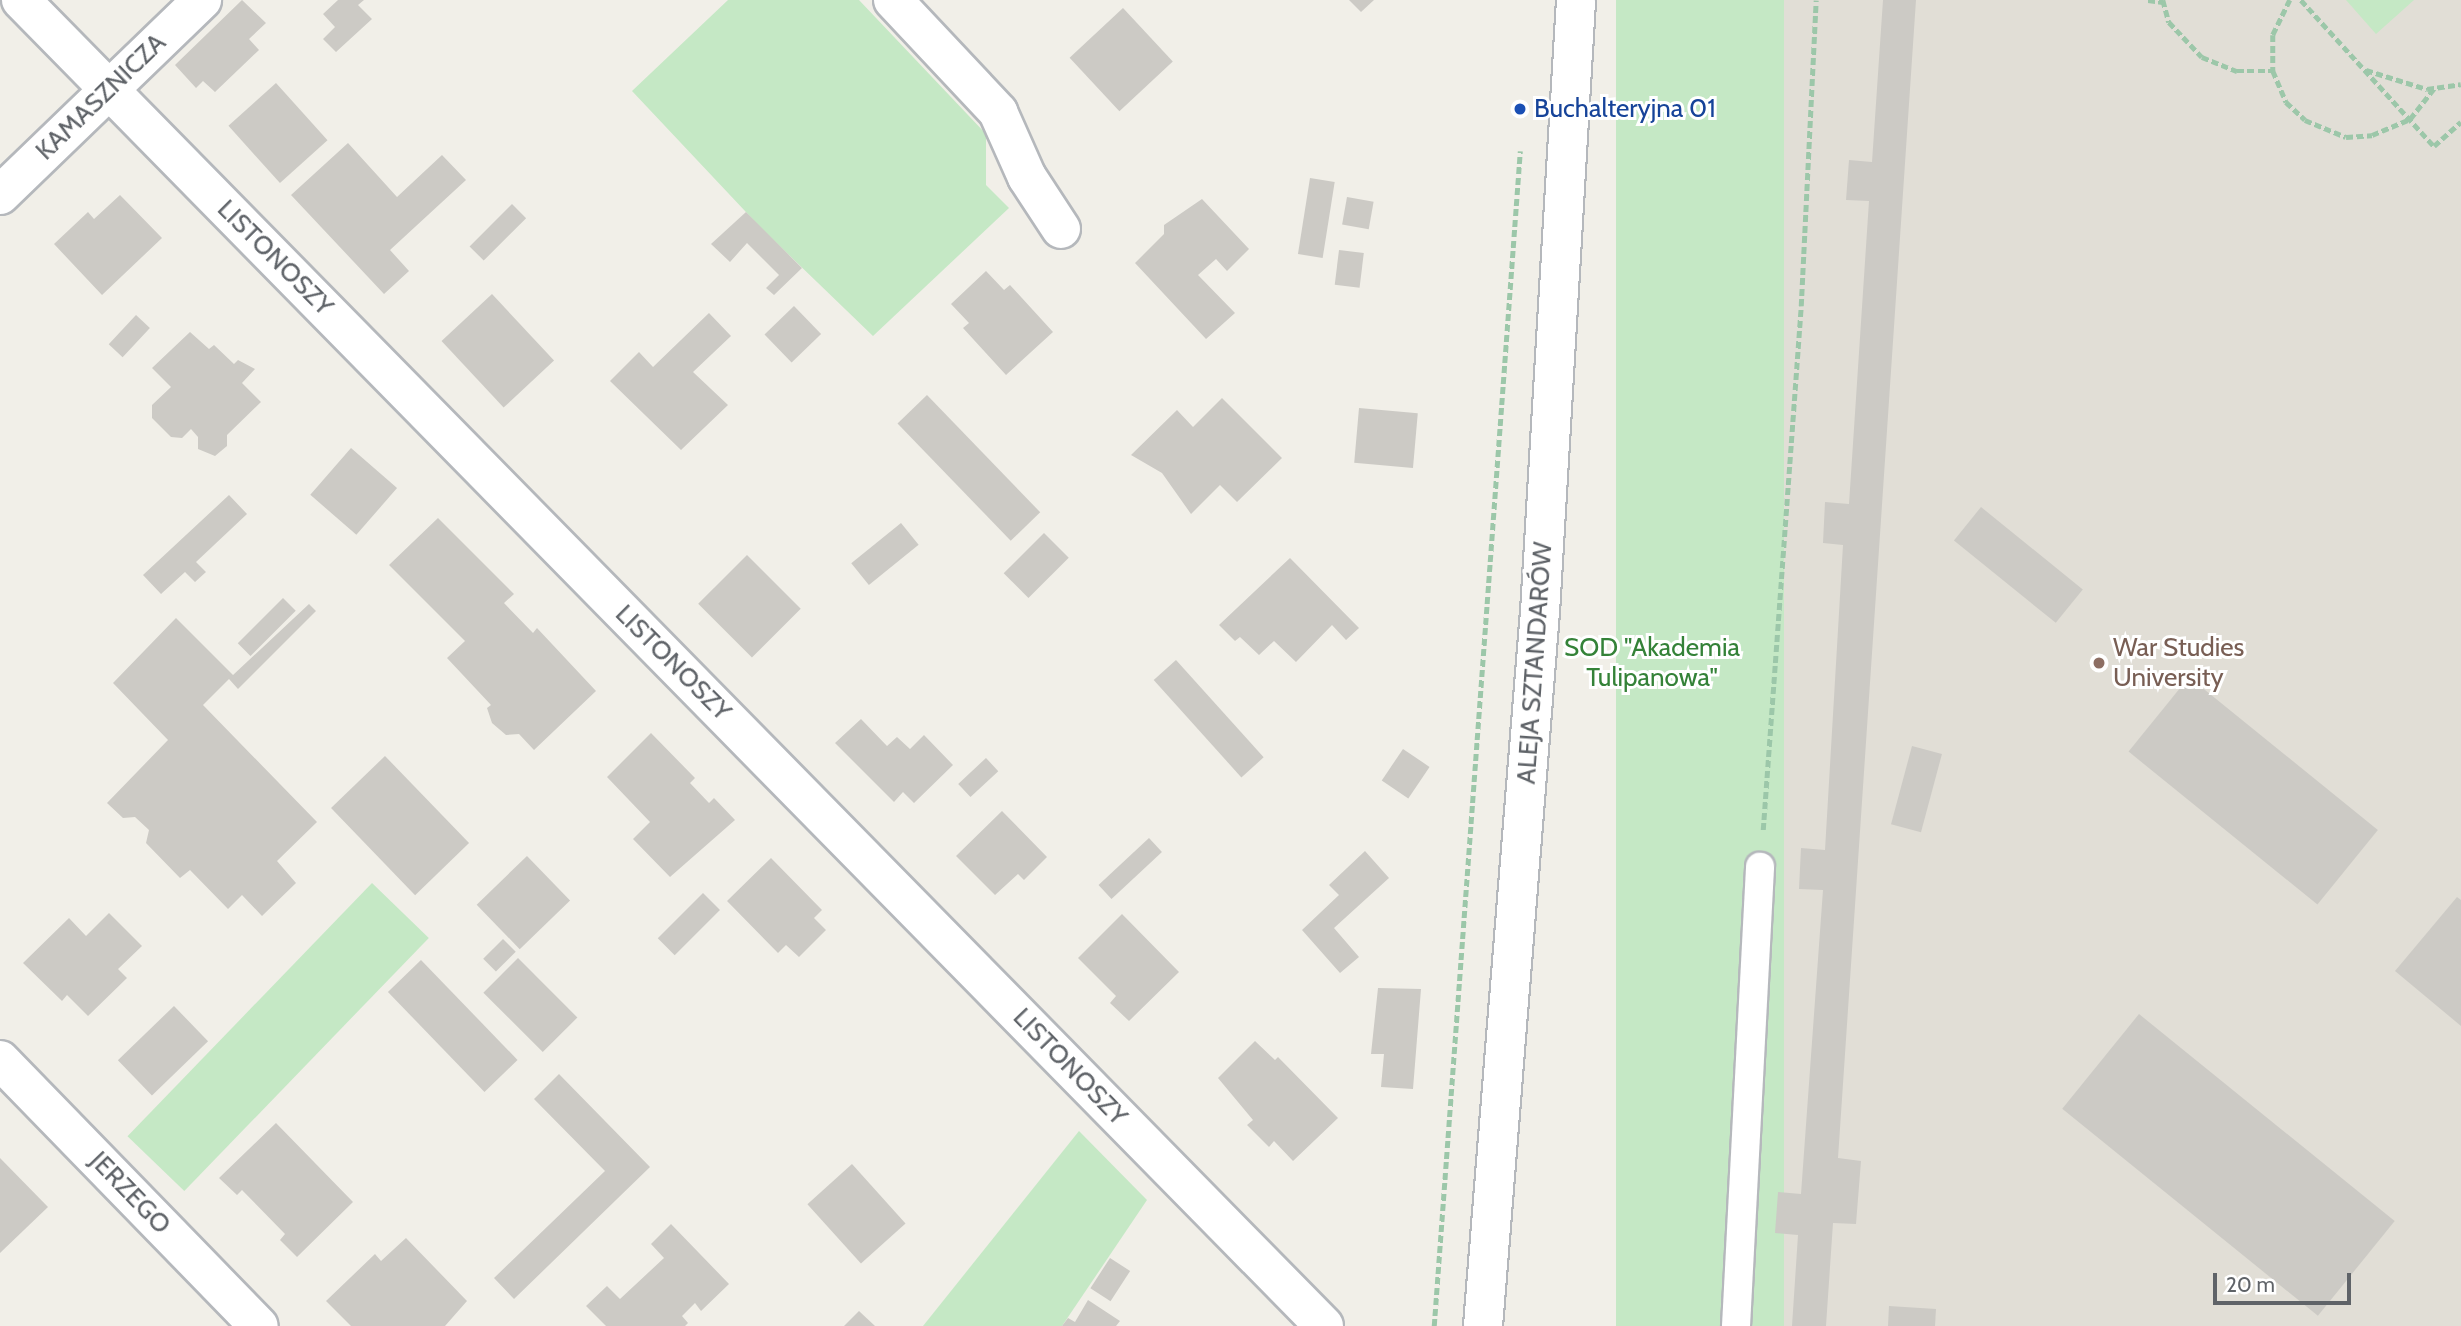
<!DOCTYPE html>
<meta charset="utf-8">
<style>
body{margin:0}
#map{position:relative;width:2461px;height:1326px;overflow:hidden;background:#f1efe8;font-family:Cabin,sans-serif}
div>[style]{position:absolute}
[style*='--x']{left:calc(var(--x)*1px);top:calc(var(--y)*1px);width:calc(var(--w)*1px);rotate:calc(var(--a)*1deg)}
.education>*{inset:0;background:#e1ded6;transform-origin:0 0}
.green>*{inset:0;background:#c5e8c5;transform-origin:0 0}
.building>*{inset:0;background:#cccac5;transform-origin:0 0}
.path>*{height:4.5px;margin-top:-2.25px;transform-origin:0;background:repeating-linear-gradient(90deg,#9cc7a9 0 7px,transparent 0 10.5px)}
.roads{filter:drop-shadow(2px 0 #b5b8bc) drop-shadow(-2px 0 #b5b8bc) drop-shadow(0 2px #b5b8bc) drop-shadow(0 -2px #b5b8bc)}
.lane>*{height:28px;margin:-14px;padding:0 14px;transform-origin:14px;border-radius:14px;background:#fff}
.street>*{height:38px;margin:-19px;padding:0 19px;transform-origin:19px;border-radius:19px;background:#fff}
.secondary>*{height:38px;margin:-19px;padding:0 19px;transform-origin:19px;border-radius:19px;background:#fff}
.dots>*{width:19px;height:19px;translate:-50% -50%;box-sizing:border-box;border:4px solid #fff;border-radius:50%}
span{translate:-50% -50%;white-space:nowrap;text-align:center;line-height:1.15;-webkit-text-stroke:6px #fff;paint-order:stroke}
.street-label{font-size:26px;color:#5f6368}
.transit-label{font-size:26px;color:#164399}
.left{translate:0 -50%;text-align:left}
.park-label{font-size:26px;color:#348238}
.education-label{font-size:26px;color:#785e54}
.scale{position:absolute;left:2213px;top:1273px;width:138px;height:32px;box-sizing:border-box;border:4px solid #5f6368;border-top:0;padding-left:9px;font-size:21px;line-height:24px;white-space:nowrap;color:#5f6368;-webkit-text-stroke:5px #fff;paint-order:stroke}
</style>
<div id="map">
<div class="education">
<i style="left:1784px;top:0;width:677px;height:1329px"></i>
</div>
<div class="green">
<i style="clip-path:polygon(728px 0,859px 0,986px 134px,986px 185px,1009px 208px,873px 336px,761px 228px,632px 91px)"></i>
<i style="left:1616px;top:0;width:168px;height:1329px"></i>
<i style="clip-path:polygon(2346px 0,2414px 0,2376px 34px)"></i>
<i style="left:372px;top:883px;width:79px;height:352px;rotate:44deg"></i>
<i style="clip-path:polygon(1079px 1131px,1147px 1200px,1062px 1326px,923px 1326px)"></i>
</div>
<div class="building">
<i style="clip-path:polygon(242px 0,266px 23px,249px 39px,259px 50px,215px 92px,203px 81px,196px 88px,175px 65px)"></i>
<i style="clip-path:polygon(338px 0,364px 0,358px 5px,372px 19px,336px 52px,323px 39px,335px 27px,323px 14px)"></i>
<i style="clip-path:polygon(1349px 0,1374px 0,1361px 12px)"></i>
<i style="clip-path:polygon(1883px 0,1916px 0,1838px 1158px,1861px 1161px,1856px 1224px,1833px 1223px,1826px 1326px,1792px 1326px,1798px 1235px,1775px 1233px,1778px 1192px,1801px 1194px,1823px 890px,1799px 889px,1801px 848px,1825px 850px,1843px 545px,1823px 543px,1825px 502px,1849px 504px,1869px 201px,1846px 200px,1849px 160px,1872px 162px)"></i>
<i style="left:1123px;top:8px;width:73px;height:73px;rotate:47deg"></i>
<i style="left:276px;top:83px;width:77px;height:64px;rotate:48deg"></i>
<i style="clip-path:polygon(348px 143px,397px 197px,442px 155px,466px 180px,390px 250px,409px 271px,384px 294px,291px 195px)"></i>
<i style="left:1310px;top:178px;width:25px;height:77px;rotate:9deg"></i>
<i style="clip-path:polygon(120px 195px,162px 238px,102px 295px,54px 244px,88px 212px,94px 219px)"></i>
<i style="left:1347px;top:197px;width:27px;height:28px;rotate:10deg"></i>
<i style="clip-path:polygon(1202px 199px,1249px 249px,1227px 271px,1216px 259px,1198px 275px,1235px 313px,1206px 339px,1135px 263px,1164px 234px,1164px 225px)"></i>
<i style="left:512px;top:204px;width:20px;height:60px;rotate:45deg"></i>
<i style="clip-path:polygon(746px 212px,802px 268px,774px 295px,766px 288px,779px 275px,747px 243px,730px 262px,711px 244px)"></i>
<i style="left:1339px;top:250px;width:25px;height:35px;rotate:7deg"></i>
<i style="clip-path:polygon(986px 271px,1004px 290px,1010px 285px,1053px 332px,1006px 375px,963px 328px,969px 323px,951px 304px)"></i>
<i style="left:492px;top:294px;width:91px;height:69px;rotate:47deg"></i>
<i style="left:794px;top:306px;width:39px;height:41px;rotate:46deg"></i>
<i style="clip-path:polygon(709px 313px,731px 336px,693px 372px,728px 405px,681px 450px,610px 381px,639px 352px,653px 367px)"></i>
<i style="left:136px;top:315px;width:19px;height:40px;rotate:43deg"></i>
<i style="clip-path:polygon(190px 332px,209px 349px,214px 345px,234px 364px,238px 360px,255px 369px,242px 383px,261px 402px,227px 435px,227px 446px,215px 456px,198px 449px,198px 437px,191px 429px,182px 438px,171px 437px,152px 418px,152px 405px,171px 387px,152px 368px)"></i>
<i style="left:927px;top:395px;width:163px;height:41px;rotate:46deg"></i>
<i style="clip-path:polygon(1222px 398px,1282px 458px,1237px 502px,1220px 485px,1191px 514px,1162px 473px,1131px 455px,1177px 410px,1193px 427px)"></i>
<i style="left:1359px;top:408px;width:59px;height:55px;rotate:5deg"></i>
<i style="left:351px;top:448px;width:61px;height:62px;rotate:41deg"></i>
<i style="clip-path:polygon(229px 495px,247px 514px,196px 562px,206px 572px,195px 582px,185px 572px,161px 594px,143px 575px)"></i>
<i style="left:1981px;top:507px;width:131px;height:43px;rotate:39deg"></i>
<i style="clip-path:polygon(438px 518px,514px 594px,504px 603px,533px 633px,537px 628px,596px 691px,534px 750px,519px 734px,506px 735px,492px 723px,487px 708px,491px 705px,447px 658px,465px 641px,389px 565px)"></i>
<i style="left:901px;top:523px;width:28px;height:64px;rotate:51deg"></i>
<i style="left:1044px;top:533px;width:35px;height:57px;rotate:45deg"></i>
<i style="left:747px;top:555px;width:76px;height:69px;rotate:45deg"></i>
<i style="clip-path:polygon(1290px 558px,1359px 628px,1346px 640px,1332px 625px,1296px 662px,1274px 641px,1259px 655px,1240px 637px,1235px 641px,1219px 625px)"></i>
<i style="left:283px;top:598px;width:18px;height:64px;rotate:45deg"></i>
<i style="clip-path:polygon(309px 604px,316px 611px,238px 689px,229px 679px,203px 705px,317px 822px,277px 861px,296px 883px,262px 916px,242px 895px,228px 909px,190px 870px,180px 878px,146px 843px,149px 830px,135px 817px,123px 818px,107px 803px,168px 740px,113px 683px,176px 618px,233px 675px)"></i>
<i style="left:1176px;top:660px;width:131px;height:30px;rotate:48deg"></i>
<i style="left:2189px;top:677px;width:243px;height:96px;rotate:39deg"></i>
<i style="clip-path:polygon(861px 719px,887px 746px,897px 737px,910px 749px,924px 735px,953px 765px,914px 803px,903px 792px,894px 802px,835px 743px)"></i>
<i style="clip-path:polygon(651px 733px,695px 778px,690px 783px,709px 803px,714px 798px,735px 820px,670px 877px,633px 839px,650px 822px,607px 777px)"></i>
<i style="left:1912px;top:746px;width:31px;height:81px;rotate:15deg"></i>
<i style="left:1403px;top:749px;width:32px;height:38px;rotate:34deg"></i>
<i style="left:385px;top:756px;width:121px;height:75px;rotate:46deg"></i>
<i style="left:986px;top:758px;width:18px;height:38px;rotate:47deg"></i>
<i style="clip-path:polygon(1002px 811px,1047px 857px,1024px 880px,1018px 874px,995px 895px,956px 856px)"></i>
<i style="left:1149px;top:838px;width:19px;height:69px;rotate:47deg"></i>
<i style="clip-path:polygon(1365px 851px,1389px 878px,1334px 928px,1359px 957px,1340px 973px,1302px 930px,1339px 895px,1329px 885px)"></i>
<i style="left:527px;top:856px;width:62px;height:70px;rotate:46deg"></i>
<i style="clip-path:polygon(771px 858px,822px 910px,814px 918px,826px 930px,799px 957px,786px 945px,778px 953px,727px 901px)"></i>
<i style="left:703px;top:893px;width:24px;height:64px;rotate:45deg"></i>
<i style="clip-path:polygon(2457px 897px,2461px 900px,2461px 1026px,2395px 971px)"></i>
<i style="clip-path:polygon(109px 913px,142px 946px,118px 969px,127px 978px,88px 1016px,67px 995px,62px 1001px,23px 963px,69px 918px,86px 936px)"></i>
<i style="clip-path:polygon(1122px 914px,1179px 972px,1129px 1021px,1110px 1003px,1116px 996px,1078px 958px)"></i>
<i style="left:503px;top:939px;width:18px;height:28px;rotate:45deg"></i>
<i style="left:518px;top:958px;width:84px;height:49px;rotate:45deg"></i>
<i style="left:421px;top:960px;width:139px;height:46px;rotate:46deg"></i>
<i style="clip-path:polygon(1378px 988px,1421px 989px,1413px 1089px,1381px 1087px,1384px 1054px,1371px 1054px)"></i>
<i style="left:174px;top:1006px;width:49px;height:78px;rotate:46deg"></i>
<i style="left:2139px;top:1014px;width:329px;height:122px;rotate:39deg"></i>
<i style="clip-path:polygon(1255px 1041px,1275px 1060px,1278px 1057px,1338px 1118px,1293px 1161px,1274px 1141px,1269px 1147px,1247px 1125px,1253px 1120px,1218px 1078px)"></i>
<i style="clip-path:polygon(559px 1074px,650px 1167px,514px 1299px,494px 1278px,605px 1171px,534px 1099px)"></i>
<i style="clip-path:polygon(276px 1123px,353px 1202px,297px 1257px,280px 1240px,285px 1234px,242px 1190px,237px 1195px,219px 1178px)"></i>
<i style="clip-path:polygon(0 1158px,48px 1207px,0 1253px)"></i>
<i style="left:852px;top:1164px;width:80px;height:60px;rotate:48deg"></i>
<i style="clip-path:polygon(671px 1224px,729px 1284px,701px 1311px,695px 1303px,682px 1316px,688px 1323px,685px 1326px,606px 1326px,586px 1306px,607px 1286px,620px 1299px,664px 1258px,651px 1244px)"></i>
<i style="clip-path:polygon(406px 1238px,467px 1301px,445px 1326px,351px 1326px,326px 1301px,375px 1254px,381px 1261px)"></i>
<i style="left:1110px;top:1258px;width:24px;height:36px;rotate:33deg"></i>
<i style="clip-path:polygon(1088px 1300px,1120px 1321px,1116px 1326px,1062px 1326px,1068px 1318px,1075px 1322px)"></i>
<i style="clip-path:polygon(1889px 1306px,1936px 1309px,1935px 1326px,1888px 1326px)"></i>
<i style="clip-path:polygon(859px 1311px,875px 1326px,844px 1326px)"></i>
</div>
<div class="path">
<i style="--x:2148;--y:0;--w:15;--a:8"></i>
<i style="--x:2163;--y:0;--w:23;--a:75"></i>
<i style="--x:2169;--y:22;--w:48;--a:46.7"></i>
<i style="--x:2202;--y:57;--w:38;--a:22"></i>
<i style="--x:2237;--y:71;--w:36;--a:0"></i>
<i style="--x:2290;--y:0;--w:39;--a:116"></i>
<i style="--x:2273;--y:35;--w:36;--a:90"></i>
<i style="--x:2273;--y:71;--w:34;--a:67"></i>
<i style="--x:2286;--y:102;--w:26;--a:43"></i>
<i style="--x:2305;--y:120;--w:44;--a:22.5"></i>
<i style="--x:2346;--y:137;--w:26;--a:-4"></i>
<i style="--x:2372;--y:135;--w:41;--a:-22.8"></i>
<i style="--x:2410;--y:119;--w:39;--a:-52"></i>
<i style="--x:2301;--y:0;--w:197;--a:47.7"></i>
<i style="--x:2434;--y:146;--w:36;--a:-42"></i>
<i style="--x:2366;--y:70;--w:64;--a:17.3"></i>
<i style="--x:2427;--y:89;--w:34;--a:-8"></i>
<i style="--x:1763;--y:830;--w:525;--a:-85.85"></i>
<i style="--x:1801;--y:306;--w:306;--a:-87.2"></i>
<i style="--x:1434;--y:1326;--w:1178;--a:-85.81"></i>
</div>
<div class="roads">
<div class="lane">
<i style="--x:1736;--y:1326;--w:460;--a:-87"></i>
</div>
<div class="street">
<i style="--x:21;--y:0;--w:1859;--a:45.5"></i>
<i style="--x:893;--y:0;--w:154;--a:46.8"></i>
<i style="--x:998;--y:112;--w:71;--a:66"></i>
<i style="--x:1027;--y:177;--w:62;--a:56.8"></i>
<i style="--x:0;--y:195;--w:281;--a:-44"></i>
<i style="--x:0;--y:1060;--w:371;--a:45.8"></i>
</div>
<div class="secondary">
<i style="--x:1483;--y:1326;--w:716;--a:-85.44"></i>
<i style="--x:1540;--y:612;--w:613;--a:-86.63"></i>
</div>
</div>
<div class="dots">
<i style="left:1520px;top:109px;background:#1a4fb4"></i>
<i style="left:2099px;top:663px;background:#8d6e63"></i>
</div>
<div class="street-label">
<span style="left:101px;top:97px;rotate:-44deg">KAMASZNICZA</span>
<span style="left:275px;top:258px;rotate:45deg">LISTONOSZY</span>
<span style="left:673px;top:663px;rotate:45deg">LISTONOSZY</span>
<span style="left:1535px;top:663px;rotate:-86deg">ALEJA SZTANDARÓW</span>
<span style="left:1070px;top:1067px;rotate:46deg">LISTONOSZY</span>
<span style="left:130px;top:1193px;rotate:46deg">JERZEGO</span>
</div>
<div class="transit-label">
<span class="left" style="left:1534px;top:109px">Buchalteryjna 01</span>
</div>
<div class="park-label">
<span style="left:1652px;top:663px">SOD "Akademia<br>Tulipanowa"</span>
</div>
<div class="education-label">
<span class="left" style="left:2113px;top:663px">War Studies<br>University</span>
</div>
<div class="scale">20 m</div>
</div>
